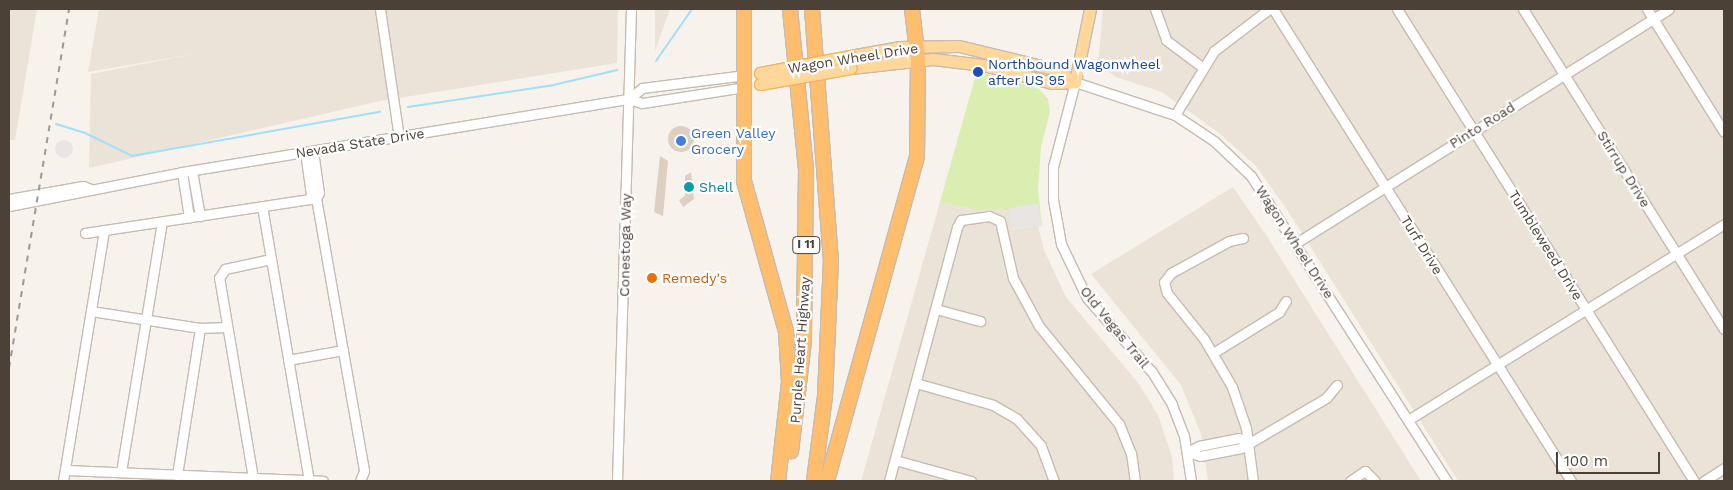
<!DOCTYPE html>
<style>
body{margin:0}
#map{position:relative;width:1733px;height:490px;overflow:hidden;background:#f7f2eb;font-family:"Work Sans",sans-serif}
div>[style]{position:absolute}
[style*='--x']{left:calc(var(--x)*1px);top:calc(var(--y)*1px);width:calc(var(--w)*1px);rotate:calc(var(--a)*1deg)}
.residential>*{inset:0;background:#ebe3d8}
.green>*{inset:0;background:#d9eeb0}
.parking>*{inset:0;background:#e8e5e2;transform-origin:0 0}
.round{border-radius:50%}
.stream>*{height:2px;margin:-1px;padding:0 1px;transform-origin:1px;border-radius:1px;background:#a2dff8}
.building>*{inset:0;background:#ddcfc2}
.roads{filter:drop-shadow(1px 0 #c6bbaf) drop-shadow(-1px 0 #c6bbaf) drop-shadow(0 1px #c6bbaf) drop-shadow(0 -1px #c6bbaf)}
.minor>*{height:9px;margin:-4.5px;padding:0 4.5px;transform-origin:4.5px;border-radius:4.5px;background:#fff}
.major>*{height:11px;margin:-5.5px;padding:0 5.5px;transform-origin:5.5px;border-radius:5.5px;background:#ffd79b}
.highway>*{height:14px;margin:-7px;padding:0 7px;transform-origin:7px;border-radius:7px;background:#ffbe6d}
.rail>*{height:2px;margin-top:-1px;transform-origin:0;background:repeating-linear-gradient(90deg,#9a9a9a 0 6px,transparent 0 12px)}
.bridges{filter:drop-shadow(1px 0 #f0b45f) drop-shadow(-1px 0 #f0b45f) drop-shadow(0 1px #f0b45f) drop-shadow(0 -1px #f0b45f)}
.major-bridge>*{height:11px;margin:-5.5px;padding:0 5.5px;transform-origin:5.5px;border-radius:5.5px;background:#ffd79b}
.dots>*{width:14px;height:14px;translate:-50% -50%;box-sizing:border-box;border:2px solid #fff;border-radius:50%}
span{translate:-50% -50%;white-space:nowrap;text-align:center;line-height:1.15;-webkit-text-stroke:4.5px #fff;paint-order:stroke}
.shield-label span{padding:1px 4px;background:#fff;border:1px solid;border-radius:4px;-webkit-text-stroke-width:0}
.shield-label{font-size:12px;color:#4c4137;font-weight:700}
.street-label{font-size:14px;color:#4c4137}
.transit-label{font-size:14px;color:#164399}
.left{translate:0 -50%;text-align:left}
.shop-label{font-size:14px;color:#366cbe}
.culture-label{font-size:14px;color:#0d838f}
.food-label{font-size:14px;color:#c56008}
.frame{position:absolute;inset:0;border:10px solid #4c4137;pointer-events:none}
.scale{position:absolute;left:1556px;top:452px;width:104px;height:22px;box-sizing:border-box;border:2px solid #4c4137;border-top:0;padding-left:6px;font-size:15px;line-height:18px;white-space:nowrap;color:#4c4137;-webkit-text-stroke:4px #fff;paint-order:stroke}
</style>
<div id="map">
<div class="residential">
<i style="clip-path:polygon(9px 9px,37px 9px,15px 140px,9px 140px)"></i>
<i style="clip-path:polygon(99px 9px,618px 9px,617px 63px,380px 101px,89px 168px,91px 74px,194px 54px,88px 72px)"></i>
<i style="clip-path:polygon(655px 9px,670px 9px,655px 51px)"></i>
<i style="clip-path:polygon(1103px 9px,1724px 9px,1724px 481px,1458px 481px,1288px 211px,1256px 166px,1219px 133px,1162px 92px,1116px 77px,1098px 65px)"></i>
<i style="clip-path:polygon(1233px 187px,1266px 235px,1421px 481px,1208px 481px,1201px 434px,1181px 385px,1091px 274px)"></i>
<i style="clip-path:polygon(940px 202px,976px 210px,1009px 209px,1014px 231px,1038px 226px,1044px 250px,1066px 297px,1139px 384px,1158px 415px,1172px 457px,1174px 481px,861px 481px)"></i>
</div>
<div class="green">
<i style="clip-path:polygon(977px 71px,1039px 89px,1048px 99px,1050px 112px,1041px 147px,1038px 189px,1042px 226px,1014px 232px,1009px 210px,976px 210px,940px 202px)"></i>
</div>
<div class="parking">
<i class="round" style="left:55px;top:140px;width:18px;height:18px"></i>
<i style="left:1038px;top:203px;width:23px;height:30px;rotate:80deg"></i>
</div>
<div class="stream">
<i style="--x:656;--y:61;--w:63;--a:-55.3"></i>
<i style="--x:408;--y:107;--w:143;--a:-8.5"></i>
<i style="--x:549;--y:86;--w:70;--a:-13.2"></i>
<i style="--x:56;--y:124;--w:28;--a:17"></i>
<i style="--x:83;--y:132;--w:55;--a:26.1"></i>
<i style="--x:132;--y:156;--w:252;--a:-10.1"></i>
</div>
<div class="building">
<i class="round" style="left:668px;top:126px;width:26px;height:26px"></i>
<i style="clip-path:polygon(660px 156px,668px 161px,663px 216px,654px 212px)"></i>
<i style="clip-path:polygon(691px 172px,694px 199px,683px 207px,679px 200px,685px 196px,685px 176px)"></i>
</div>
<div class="roads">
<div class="minor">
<i style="--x:380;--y:9;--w:129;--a:81.6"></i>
<i style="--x:1155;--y:9;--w:33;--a:70"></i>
<i style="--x:1166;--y:40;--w:45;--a:36.9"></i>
<i style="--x:1273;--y:9;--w:558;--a:57.73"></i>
<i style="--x:1397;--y:9;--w:558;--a:57.82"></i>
<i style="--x:1523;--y:9;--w:378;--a:57.9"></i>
<i style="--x:1647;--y:9;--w:145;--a:58"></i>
<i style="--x:629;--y:99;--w:17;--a:-40"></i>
<i style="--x:642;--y:88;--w:104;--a:-7.2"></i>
<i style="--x:1175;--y:115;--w:75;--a:-58.6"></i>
<i style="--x:1214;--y:51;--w:69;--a:-37.4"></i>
<i style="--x:313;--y:151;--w:42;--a:81.9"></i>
<i style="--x:319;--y:193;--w:6;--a:121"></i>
<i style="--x:316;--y:198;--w:277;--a:80"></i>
<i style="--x:364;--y:471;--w:11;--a:112"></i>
<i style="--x:305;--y:152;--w:42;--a:81.9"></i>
<i style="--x:311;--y:194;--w:6;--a:39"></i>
<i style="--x:192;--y:171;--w:46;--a:79.9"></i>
<i style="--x:182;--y:172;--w:46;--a:81.2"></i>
<i style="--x:9;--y:199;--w:75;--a:-10"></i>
<i style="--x:83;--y:186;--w:9;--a:21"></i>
<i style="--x:9;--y:206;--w:176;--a:-11.1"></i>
<i style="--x:182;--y:172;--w:453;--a:-9.3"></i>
<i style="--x:629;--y:99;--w:14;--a:17"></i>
<i style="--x:642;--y:103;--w:104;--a:-8.8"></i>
<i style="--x:262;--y:206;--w:279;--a:80.3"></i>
<i style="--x:85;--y:233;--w:234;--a:-8.6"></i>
<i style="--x:1243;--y:238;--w:14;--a:168"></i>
<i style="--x:1229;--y:241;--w:66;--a:151.1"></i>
<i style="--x:1171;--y:273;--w:11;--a:128"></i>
<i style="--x:1164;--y:282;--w:11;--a:75"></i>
<i style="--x:1167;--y:293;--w:59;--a:51.2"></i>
<i style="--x:1204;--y:339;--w:56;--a:59.7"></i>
<i style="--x:1232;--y:387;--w:43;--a:71.1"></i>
<i style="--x:1246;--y:428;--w:53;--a:82.5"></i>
<i style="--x:1296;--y:243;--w:440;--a:-32.1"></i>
<i style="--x:936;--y:309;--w:46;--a:15.3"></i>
<i style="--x:91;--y:311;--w:110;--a:8.9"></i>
<i style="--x:200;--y:328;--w:26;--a:-2"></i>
<i style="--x:1213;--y:353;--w:78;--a:-31.8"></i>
<i style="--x:1279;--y:312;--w:13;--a:-58"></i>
<i style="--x:288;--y:360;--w:56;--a:-10.3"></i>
<i style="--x:916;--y:383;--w:80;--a:15.9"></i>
<i style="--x:993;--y:405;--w:28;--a:30"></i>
<i style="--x:1017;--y:419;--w:36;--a:48"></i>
<i style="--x:1041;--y:446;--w:37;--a:70"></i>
<i style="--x:1408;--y:420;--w:372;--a:-31.8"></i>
<i style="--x:1188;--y:452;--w:13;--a:18"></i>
<i style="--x:1200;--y:456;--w:42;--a:-11"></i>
<i style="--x:1241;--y:448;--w:99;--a:-30.5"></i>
<i style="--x:1326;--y:398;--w:17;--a:-50"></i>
<i style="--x:1188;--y:452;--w:13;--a:-29"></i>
<i style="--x:1199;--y:446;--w:41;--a:-11.3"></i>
<i style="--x:1239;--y:438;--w:10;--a:24"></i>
<i style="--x:895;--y:460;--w:79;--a:15.4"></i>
<i style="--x:65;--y:470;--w:258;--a:2.4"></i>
<i style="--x:121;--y:472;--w:253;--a:-80.7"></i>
<i style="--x:177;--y:475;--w:149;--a:-81.1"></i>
<i style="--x:253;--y:478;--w:203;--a:-99.6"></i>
<i style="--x:219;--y:278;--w:11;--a:-56"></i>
<i style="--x:225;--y:269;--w:47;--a:-12.3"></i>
<i style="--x:63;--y:481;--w:253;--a:-80.7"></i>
<i style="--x:617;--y:481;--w:472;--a:-88.3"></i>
<i style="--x:889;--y:481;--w:263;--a:-75"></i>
<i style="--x:957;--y:227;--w:8;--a:-60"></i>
<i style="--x:961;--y:220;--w:28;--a:-8"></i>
<i style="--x:989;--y:216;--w:12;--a:24"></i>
<i style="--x:1000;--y:221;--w:58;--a:77.2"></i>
<i style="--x:1013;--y:278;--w:55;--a:61.6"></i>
<i style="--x:1039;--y:326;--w:127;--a:50.8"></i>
<i style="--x:1119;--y:424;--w:31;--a:68"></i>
<i style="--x:1131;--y:453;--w:28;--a:82"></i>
<i style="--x:1191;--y:481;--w:46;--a:-98.8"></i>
<i style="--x:1184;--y:436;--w:34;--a:-111"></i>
<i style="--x:1172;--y:404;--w:39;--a:-122"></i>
<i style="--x:1151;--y:371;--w:97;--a:-131.2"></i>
<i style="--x:1087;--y:298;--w:60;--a:-115.7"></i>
<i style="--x:1061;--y:244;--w:46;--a:-100.1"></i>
<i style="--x:1053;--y:199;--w:32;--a:-90"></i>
<i style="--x:1053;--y:167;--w:88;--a:-75.5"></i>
<i style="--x:1075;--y:82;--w:105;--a:18.3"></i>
<i style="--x:1175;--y:115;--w:47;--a:33.7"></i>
<i style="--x:1214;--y:141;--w:51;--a:43.4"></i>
<i style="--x:1251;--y:176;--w:363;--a:57.3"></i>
<i style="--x:1350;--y:481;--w:18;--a:-34"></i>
<i style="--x:1365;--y:471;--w:14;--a:45"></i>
<i style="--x:1704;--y:481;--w:24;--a:-33"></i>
</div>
<div class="major">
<i style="--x:850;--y:56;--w:51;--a:-10.2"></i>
<i style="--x:900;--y:47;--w:59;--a:-1"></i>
<i style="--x:959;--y:46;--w:98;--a:13.6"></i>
<i style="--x:1054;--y:69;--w:25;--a:32"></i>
<i style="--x:851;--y:68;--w:82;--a:-6.3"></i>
<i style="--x:933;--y:59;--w:50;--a:6.8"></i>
<i style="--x:983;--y:65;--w:71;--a:14.6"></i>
<i style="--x:1052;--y:83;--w:23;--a:-2"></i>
<i style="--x:1075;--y:82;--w:75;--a:-78.4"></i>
</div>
<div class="highway">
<i style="--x:744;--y:9;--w:172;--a:90"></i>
<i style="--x:744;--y:181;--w:156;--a:74.4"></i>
<i style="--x:786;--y:331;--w:51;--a:86.6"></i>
<i style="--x:789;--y:382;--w:100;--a:96.3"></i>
<i style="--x:790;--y:9;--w:162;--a:84.3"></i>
<i style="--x:806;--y:170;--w:171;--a:90.7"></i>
<i style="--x:804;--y:341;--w:111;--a:96.7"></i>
<i style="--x:812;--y:9;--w:251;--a:85.7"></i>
<i style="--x:831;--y:259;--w:137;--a:92.5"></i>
<i style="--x:825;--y:396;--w:86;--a:97.4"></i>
<i style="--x:827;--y:481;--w:337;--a:-74.5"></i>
<i style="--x:917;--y:156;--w:96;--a:-89.4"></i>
<i style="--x:918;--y:60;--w:51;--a:-96.7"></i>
</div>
</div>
<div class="rail">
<i style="--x:9;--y:368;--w:364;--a:-80.5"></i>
</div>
<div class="bridges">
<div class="major-bridge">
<i style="--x:760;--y:73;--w:92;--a:-10.7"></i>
<i style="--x:760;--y:84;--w:92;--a:-10"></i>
</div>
</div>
<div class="dots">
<i style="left:978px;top:72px;background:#1a4fb4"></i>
<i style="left:681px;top:141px;background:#3f7fe0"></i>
<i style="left:689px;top:187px;background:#0f9aa8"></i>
<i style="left:652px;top:278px;background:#e8710a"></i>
</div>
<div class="shield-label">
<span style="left:806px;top:245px">I 11</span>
</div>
<div class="street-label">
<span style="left:853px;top:58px;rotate:-9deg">Wagon Wheel Drive</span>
<span style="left:1482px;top:125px;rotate:-32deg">Pinto Road</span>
<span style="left:360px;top:143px;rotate:-9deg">Nevada State Drive</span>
<span style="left:1624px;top:169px;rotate:58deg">Stirrup Drive</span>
<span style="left:1295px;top:242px;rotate:57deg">Wagon Wheel Drive</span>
<span style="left:625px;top:245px;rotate:-89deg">Conestoga Way</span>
<span style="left:1422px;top:245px;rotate:58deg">Turf Drive</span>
<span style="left:1546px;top:245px;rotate:58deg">Tumbleweed Drive</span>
<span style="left:1115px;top:327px;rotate:51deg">Old Vegas Trail</span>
<span style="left:800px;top:350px;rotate:-86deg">Purple Heart Highway</span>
</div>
<div class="transit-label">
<span class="left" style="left:988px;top:72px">Northbound Wagonwheel<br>after US 95</span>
</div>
<div class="shop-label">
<span class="left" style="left:691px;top:141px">Green Valley<br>Grocery</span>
</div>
<div class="culture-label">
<span class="left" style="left:699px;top:187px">Shell</span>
</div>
<div class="food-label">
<span class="left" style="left:662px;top:278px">Remedy's</span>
</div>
<div class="frame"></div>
<div class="scale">100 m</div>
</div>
